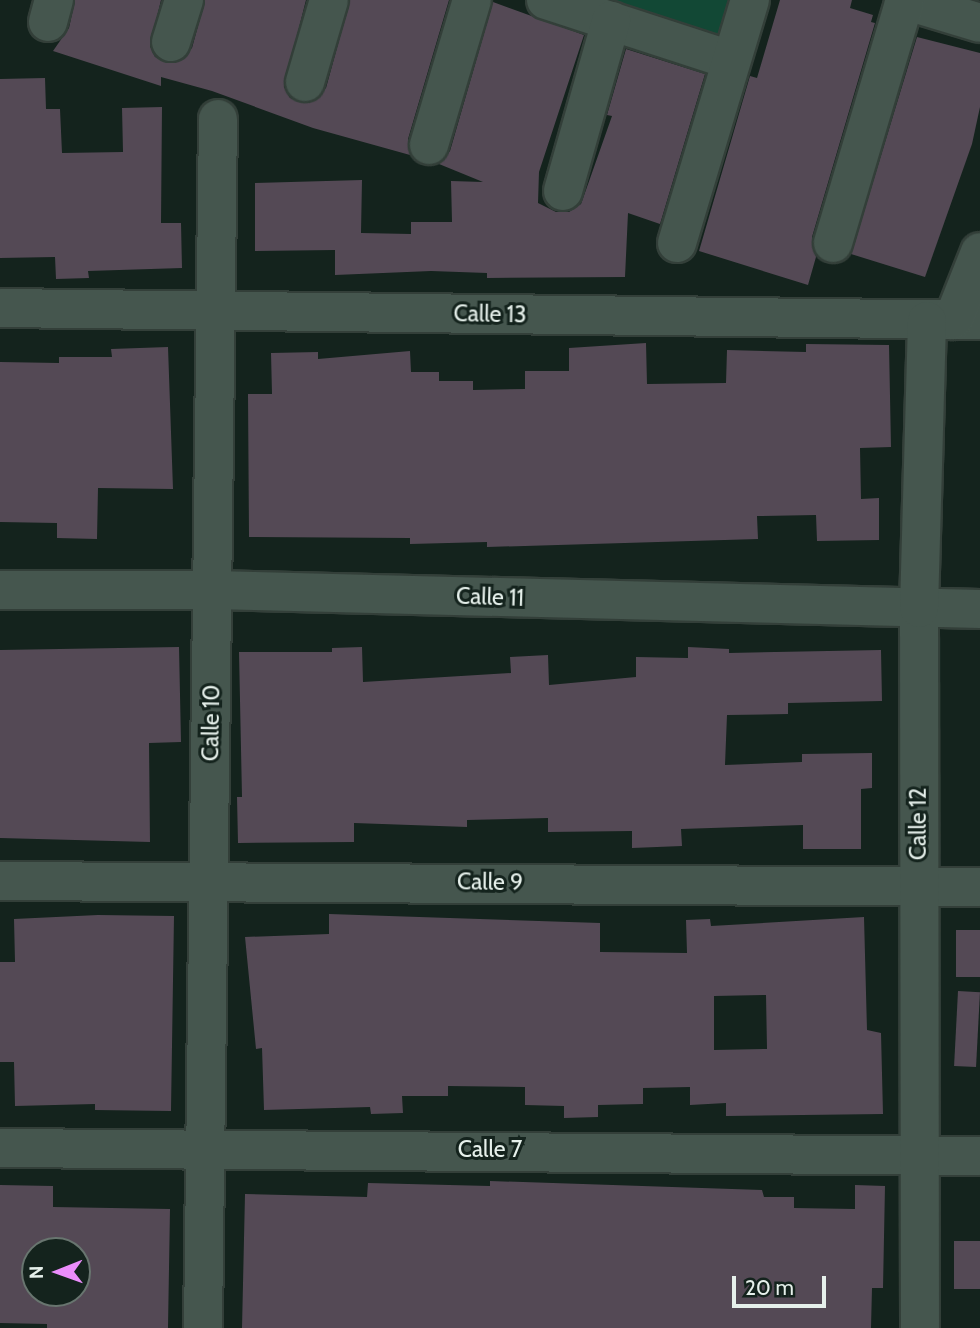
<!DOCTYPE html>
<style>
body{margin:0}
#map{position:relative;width:980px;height:1328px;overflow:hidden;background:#14231d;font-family:Cabin,sans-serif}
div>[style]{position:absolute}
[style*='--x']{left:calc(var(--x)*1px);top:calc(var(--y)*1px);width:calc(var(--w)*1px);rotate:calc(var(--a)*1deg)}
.green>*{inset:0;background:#124835}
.building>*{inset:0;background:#544955;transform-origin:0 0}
.roads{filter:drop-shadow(2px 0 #333f39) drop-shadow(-2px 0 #333f39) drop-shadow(0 2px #333f39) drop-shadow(0 -2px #333f39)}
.minor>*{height:38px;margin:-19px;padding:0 19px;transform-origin:19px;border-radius:19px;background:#45564e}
span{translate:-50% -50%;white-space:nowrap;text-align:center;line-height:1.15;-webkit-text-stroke:6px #14231d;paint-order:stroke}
.street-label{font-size:23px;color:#e6f0eb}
.north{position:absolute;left:21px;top:1237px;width:70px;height:70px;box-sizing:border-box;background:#14231d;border:2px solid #68756f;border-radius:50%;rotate:269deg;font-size:19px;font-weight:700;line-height:28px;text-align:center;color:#e6f0eb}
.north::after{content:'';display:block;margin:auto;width:24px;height:32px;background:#eb8dfb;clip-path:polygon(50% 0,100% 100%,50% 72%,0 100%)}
.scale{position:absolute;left:732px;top:1276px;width:94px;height:32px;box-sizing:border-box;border:4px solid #e6f0eb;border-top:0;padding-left:9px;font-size:21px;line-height:24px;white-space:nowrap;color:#e6f0eb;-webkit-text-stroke:5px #14231d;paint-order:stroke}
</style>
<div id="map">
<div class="green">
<i style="clip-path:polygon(595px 0,735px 0,721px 46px)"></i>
</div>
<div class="building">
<i style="clip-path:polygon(75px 0,161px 0,150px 46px,155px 57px,175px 63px,192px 48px,205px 0,306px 0,284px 87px,290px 98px,309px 103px,326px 88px,350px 0,449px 0,408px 139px,410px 155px,313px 128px,212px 91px,161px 77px,161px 86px,53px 51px,69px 28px)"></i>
<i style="clip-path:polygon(780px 0,852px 0,850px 8px,873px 15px,871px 22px,875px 23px,812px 237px,816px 257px,808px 285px,699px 251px,750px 76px,757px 78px)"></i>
<i style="clip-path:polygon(493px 2px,584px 35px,539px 172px,538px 203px,556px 212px,569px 212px,581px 204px,612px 116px,607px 115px,626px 49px,705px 74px,660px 224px,628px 213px,625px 277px,487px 278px,487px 273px,431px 271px,335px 275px,335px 250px,255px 251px,255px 183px,362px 180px,361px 233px,411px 234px,411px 222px,452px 222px,451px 181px,483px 182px,439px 164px,450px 151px)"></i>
<i style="clip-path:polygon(917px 37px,980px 53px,980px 107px,972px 144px,925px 277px,851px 254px)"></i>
<i style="clip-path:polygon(45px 78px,46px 109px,60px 109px,62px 153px,123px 152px,122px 108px,162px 107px,161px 223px,181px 223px,182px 268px,88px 271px,89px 278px,56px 279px,55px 257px,0 258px,0 79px)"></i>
<i style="clip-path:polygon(646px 343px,647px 384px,726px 383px,727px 350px,806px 352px,806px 344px,889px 345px,891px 447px,860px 448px,861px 499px,879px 498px,879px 540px,817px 541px,816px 515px,757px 516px,758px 539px,487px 547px,487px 542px,410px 544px,410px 538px,249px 537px,248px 394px,272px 394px,271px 353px,318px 352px,318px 359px,410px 351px,411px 372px,439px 372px,439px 381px,473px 381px,473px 390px,525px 389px,525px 371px,569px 371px,569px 348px)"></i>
<i style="clip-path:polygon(168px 347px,173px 489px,98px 488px,97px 539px,57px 538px,57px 523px,0 522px,0 362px,59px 363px,59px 357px,112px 357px,111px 349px)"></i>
<i style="clip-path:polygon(179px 647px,181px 742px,149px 743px,150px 842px,0 838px,0 650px)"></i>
<i style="clip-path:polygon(362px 647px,363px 682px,511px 673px,510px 657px,548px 655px,549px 685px,636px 677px,636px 657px,688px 658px,688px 647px,729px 649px,729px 653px,881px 650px,882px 701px,788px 703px,788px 714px,727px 715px,725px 765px,802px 762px,802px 754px,872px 753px,872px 788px,861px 789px,861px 849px,803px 849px,803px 825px,681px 829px,682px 846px,632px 848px,632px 831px,548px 832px,548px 818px,467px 820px,467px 827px,354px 823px,354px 842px,238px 843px,237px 797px,242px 797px,239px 652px,332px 652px,332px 648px)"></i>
<i style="clip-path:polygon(evenodd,329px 914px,600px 923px,600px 952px,687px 953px,686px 920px,710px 919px,711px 926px,864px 917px,867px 1030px,881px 1033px,883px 1114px,726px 1116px,726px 1103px,690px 1105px,690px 1087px,643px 1088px,643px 1104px,598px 1105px,598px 1117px,564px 1118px,564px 1106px,525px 1105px,525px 1087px,448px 1086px,448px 1096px,402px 1096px,403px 1113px,371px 1114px,370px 1107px,264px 1110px,262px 1048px,256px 1049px,245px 937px,329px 934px,329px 914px,766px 995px,767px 1049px,714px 1050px,714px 996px,766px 995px)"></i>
<i style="clip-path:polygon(98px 915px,174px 916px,171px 1111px,95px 1110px,95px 1104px,15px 1106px,14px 1062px,0 1062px,0 962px,15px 962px,14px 919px)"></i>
<i style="left:956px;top:930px;width:24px;height:47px"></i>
<i style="left:958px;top:991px;width:22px;height:75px;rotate:3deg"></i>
<i style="clip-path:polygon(490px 1181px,762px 1190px,764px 1197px,794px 1197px,794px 1208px,855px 1209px,855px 1185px,885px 1186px,883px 1288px,872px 1288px,871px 1328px,242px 1328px,245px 1194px,367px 1197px,368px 1183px,490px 1186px)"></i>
<i style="clip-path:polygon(evenodd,0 1185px,53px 1186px,53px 1207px,170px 1209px,168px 1328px,47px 1328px,47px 1324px,0 1323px,0 1185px,35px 1251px,77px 1251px,77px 1293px,35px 1293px,35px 1251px)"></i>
<i style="left:980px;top:1241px;width:48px;height:26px;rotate:90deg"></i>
</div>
<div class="roads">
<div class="minor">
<i style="--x:546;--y:0;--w:194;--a:18"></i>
<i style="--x:904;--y:0;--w:79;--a:16.8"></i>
<i style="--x:48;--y:22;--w:23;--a:-75"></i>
<i style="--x:171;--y:42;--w:44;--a:-72.8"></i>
<i style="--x:305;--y:82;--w:85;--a:-73.7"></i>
<i style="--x:429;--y:145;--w:151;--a:-73.5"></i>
<i style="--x:563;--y:191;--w:177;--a:-74.2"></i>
<i style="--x:677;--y:243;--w:254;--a:-73.3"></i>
<i style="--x:833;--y:243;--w:253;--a:-73.5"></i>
<i style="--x:0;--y:308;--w:980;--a:0.7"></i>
<i style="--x:953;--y:320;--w:73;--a:-68.3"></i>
<i style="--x:0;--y:590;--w:214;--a:0"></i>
<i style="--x:214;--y:590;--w:766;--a:1.42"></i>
<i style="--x:0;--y:881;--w:980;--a:0.35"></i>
<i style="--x:0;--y:1148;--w:980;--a:0.47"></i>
<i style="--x:203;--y:1328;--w:1209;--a:-89.29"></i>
<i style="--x:920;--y:1328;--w:720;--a:-90.08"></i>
<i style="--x:919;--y:608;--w:287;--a:-88.4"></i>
</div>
</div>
<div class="street-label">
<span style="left:490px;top:314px;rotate:1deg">Calle 13</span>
<span style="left:490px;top:597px;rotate:2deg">Calle 11</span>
<span style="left:211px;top:723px;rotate:-89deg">Calle 10</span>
<span style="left:918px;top:824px;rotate:-90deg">Calle 12</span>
<span style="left:490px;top:882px;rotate:1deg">Calle 9</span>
<span style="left:490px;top:1149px">Calle 7</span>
</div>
<div class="north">N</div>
<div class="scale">20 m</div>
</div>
